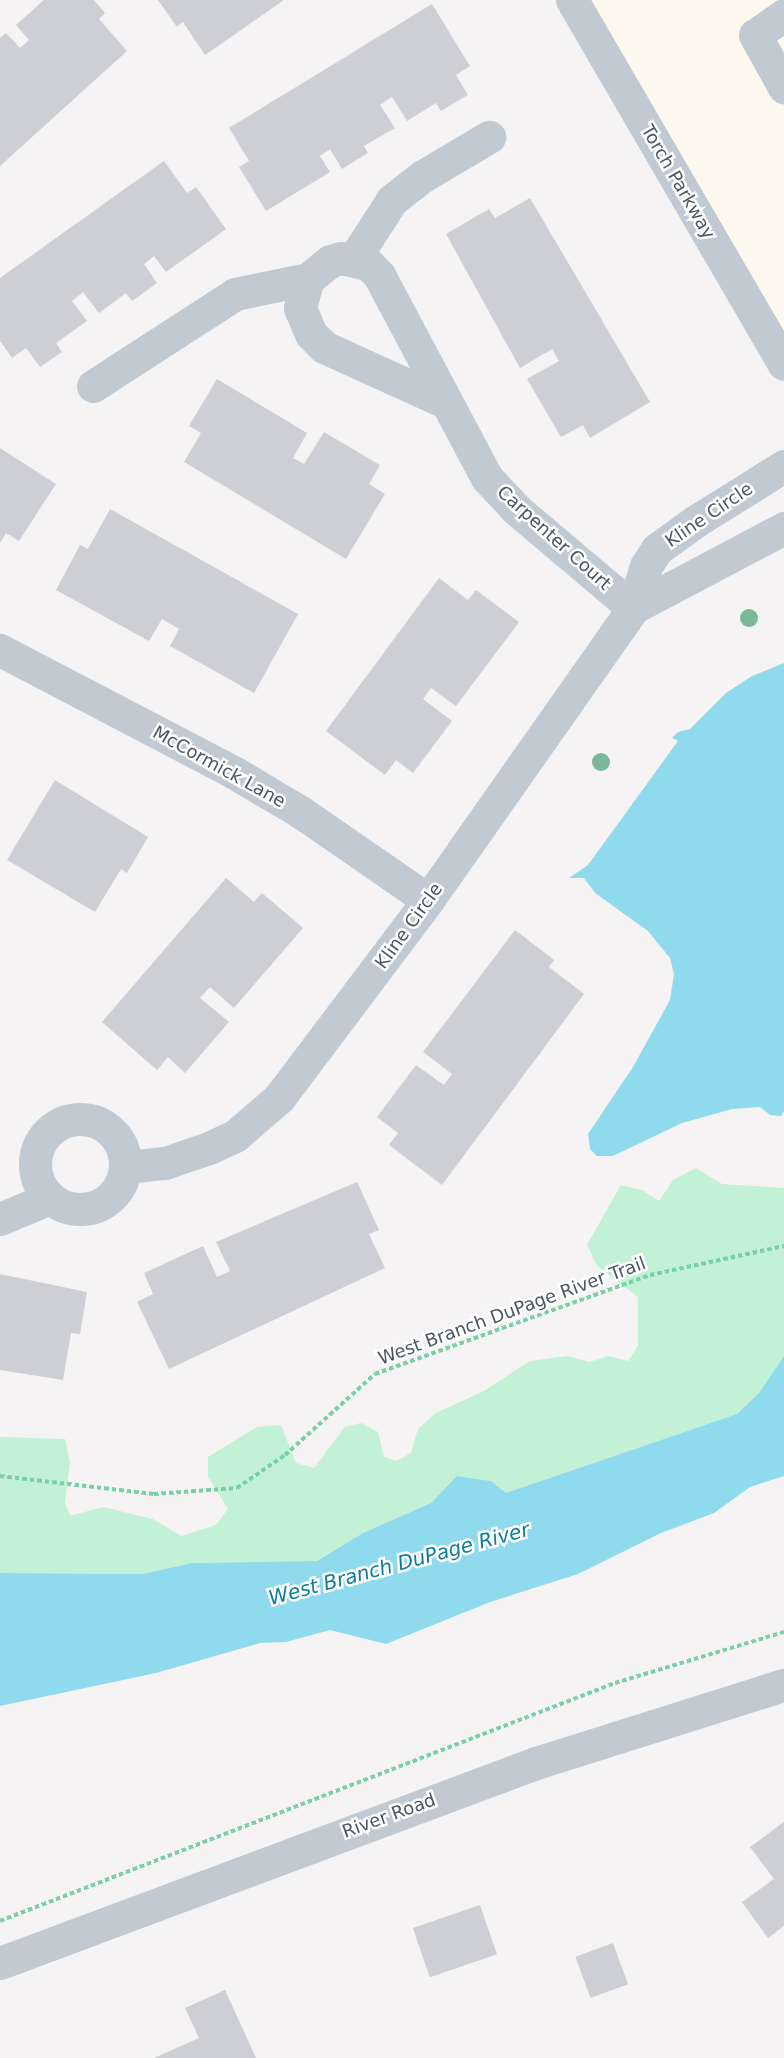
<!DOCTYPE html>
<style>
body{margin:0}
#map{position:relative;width:784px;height:2058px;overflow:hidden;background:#f5f3f3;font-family:"DejaVu Sans",sans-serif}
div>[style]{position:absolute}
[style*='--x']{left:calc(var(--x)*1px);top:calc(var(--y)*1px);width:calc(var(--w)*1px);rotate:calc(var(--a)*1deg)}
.commercial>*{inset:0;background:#fdf9ef}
.green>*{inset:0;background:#c3f1d5}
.water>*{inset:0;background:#90daee}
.building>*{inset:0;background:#cdcfd5;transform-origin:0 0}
.path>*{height:4px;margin-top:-2px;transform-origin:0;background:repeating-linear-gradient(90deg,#7ad0a6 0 4.5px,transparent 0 7.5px)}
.minor>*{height:33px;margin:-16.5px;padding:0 16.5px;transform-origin:16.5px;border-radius:16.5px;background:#c1cad2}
.minor>.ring{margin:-16.5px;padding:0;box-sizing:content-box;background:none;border:33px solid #c1cad2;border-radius:50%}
.trees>*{width:18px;height:18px;margin:-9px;border-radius:50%;background:#7bb799}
span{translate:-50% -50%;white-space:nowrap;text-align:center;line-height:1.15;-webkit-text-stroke:5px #fff;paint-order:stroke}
.street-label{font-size:18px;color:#4a5661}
.water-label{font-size:20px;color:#0c7c9b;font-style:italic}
</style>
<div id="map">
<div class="commercial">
<i style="clip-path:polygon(565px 0,784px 0,784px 375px)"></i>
</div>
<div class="green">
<i style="clip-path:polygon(696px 1168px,722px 1184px,784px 1188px,784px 1356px,759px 1393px,737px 1414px,506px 1493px,491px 1481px,457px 1476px,431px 1503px,363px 1533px,317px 1561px,192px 1563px,143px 1574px,0 1573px,0 1437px,65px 1439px,70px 1462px,65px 1503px,70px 1516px,103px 1507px,153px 1519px,181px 1536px,216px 1525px,228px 1509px,208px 1477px,208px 1457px,257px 1427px,281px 1425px,296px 1463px,314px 1468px,345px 1427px,361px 1423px,378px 1432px,384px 1457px,396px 1461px,411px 1453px,418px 1429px,436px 1413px,484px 1391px,530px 1361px,567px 1356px,589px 1362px,609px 1356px,628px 1361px,638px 1346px,638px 1297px,597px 1266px,587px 1245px,621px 1185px,642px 1190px,659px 1201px,673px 1180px)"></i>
</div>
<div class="water">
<i style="clip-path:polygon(784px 663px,784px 1111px,781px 1116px,770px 1115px,760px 1107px,732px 1109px,682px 1123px,613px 1156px,597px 1156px,590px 1149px,588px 1134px,633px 1067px,670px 1000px,674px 974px,670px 958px,648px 931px,595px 893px,584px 878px,569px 878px,588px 865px,678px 741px,672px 738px,678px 732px,690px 729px,726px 693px,752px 676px)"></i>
<i style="clip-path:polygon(784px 1356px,784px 1476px,750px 1487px,714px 1513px,661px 1533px,578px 1574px,490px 1602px,386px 1644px,330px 1630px,286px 1642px,260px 1643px,156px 1673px,0 1706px,0 1573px,143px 1574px,192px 1563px,317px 1561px,363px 1533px,431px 1503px,457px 1476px,491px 1481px,506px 1493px,737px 1414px,759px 1393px)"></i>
</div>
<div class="building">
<i style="clip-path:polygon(44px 0,94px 0,105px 13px,99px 19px,127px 51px,0 166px,0 38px,6px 33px,20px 48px,29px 40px,16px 25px)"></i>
<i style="clip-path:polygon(158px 0,284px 0,205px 55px,183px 22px,177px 27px)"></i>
<i style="clip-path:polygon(432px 4px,470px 66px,456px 75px,468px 95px,441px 111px,436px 103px,407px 121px,392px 97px,380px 105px,395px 128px,364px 146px,368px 153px,342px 169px,330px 149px,320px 156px,330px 172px,266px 211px,239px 167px,249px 161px,229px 128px)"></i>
<i style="clip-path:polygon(164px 161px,187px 193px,196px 187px,226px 229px,166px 272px,154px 256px,144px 264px,157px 283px,132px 301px,126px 293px,99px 313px,83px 292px,72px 301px,87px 321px,56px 343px,62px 352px,40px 367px,26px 348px,12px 358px,0 341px,0 278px)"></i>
<i style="clip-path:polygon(530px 198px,650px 402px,590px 438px,583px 425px,561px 437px,527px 379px,559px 361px,552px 349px,520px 368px,446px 234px,489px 209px,495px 218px)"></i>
<i style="clip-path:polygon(217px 379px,307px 433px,293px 458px,304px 464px,324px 432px,380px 465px,369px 484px,385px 494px,346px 559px,184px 462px,201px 433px,189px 426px)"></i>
<i style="clip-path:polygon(0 448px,56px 484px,19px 541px,6px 533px,0 543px)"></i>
<i style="clip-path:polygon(110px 509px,298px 614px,254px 693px,170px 646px,179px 629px,162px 619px,149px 641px,56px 590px,80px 545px,88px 549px)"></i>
<i style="clip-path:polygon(439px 578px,468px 600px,476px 590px,519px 622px,456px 706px,431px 688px,423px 699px,452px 721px,413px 773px,396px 760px,385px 775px,326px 731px)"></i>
<i style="clip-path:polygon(55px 780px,148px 837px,127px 873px,121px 869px,95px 912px,7px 860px)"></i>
<i style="clip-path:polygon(226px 878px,254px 902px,262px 893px,303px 928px,234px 1008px,210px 987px,200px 998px,229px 1022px,185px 1073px,168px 1057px,157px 1070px,102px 1022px)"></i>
<i style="clip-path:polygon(515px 930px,554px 960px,549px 967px,584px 994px,442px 1185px,389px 1145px,398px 1133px,377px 1117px,416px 1065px,444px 1085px,452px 1074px,423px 1052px)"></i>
<i style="clip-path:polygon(357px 1182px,379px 1230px,369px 1234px,385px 1268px,169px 1369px,137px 1302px,153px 1294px,144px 1273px,203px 1246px,217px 1277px,230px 1271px,216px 1242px)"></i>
<i style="clip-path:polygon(0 1274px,87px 1292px,80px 1334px,71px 1333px,63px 1380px,0 1370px)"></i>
<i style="clip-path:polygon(784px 1822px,784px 1926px,768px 1938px,742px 1902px,774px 1879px,750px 1847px)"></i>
<i style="left:480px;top:1905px;width:52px;height:71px;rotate:71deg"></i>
<i style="left:613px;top:1943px;width:44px;height:40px;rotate:70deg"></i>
<i style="clip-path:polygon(225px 1990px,256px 2058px,154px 2058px,199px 2038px,185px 2008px)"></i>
</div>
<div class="path">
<i style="--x:0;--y:1476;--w:155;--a:6.7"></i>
<i style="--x:154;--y:1494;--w:83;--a:-4.1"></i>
<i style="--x:237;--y:1488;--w:58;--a:-34.5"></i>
<i style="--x:285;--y:1455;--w:121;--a:-42"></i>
<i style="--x:375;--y:1374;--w:292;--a:-19.8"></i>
<i style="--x:650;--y:1275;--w:137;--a:-12.2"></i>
<i style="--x:0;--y:1921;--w:659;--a:-21.16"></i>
<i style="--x:615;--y:1683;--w:177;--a:-16.8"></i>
</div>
<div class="minor">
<i style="--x:572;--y:0;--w:421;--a:59.8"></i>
<i style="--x:784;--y:15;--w:35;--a:145"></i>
<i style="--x:755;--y:35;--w:60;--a:60.9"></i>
<i style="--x:354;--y:259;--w:70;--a:-57.2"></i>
<i style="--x:392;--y:200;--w:39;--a:-38"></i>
<i style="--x:423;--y:176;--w:77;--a:-30.6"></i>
<i style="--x:93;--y:386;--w:169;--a:-32.9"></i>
<i style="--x:235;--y:294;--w:75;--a:-11.6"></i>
<i style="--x:445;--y:402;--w:133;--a:-155.6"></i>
<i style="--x:324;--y:347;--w:18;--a:-135"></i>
<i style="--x:311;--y:334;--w:28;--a:-113"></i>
<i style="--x:300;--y:308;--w:30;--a:-75"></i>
<i style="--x:308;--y:279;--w:28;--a:-39"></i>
<i style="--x:330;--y:261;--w:11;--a:-15"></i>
<i style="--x:341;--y:258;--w:28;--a:13"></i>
<i style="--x:368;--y:264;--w:16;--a:45"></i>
<i style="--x:379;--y:275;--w:230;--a:62"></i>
<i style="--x:487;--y:478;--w:44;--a:46.8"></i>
<i style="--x:517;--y:510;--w:152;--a:40.2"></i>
<i style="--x:633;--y:608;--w:171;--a:-27.9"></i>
<i style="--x:0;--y:650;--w:265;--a:27.6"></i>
<i style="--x:235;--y:773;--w:78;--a:30.8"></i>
<i style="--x:302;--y:813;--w:153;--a:34.6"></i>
<i class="ring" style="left:35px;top:1119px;width:57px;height:57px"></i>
<i style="--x:126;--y:1167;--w:39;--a:-6"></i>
<i style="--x:165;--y:1163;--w:46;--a:-18.8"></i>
<i style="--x:209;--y:1148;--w:29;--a:-25"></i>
<i style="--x:235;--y:1136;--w:58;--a:-40.8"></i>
<i style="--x:279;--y:1098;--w:248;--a:-53"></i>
<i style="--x:428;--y:900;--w:357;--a:-54.9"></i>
<i style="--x:633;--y:608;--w:44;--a:-72.8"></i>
<i style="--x:646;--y:566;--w:20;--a:-57"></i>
<i style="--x:657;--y:549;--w:48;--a:-35.7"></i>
<i style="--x:696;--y:521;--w:104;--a:-32"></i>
<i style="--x:0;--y:1219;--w:54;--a:-22.8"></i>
<i style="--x:0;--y:1963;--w:572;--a:-20.46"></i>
<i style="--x:536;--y:1763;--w:260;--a:-17.5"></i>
</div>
<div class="trees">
<i style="left:749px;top:618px"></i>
<i style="left:601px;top:762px"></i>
</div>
<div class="street-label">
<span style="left:678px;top:182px;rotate:60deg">Torch Parkway</span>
<span style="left:709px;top:515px;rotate:-34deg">Kline Circle</span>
<span style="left:554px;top:538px;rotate:42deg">Carpenter Court</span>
<span style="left:219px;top:767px;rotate:29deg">McCormick Lane</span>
<span style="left:409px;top:926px;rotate:-54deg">Kline Circle</span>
<span style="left:512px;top:1311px;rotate:-20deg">West Branch DuPage River Trail</span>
<span style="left:389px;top:1816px;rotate:-20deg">River Road</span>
</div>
<div class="water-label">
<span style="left:399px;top:1564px;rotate:-15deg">West Branch DuPage River</span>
</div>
</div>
